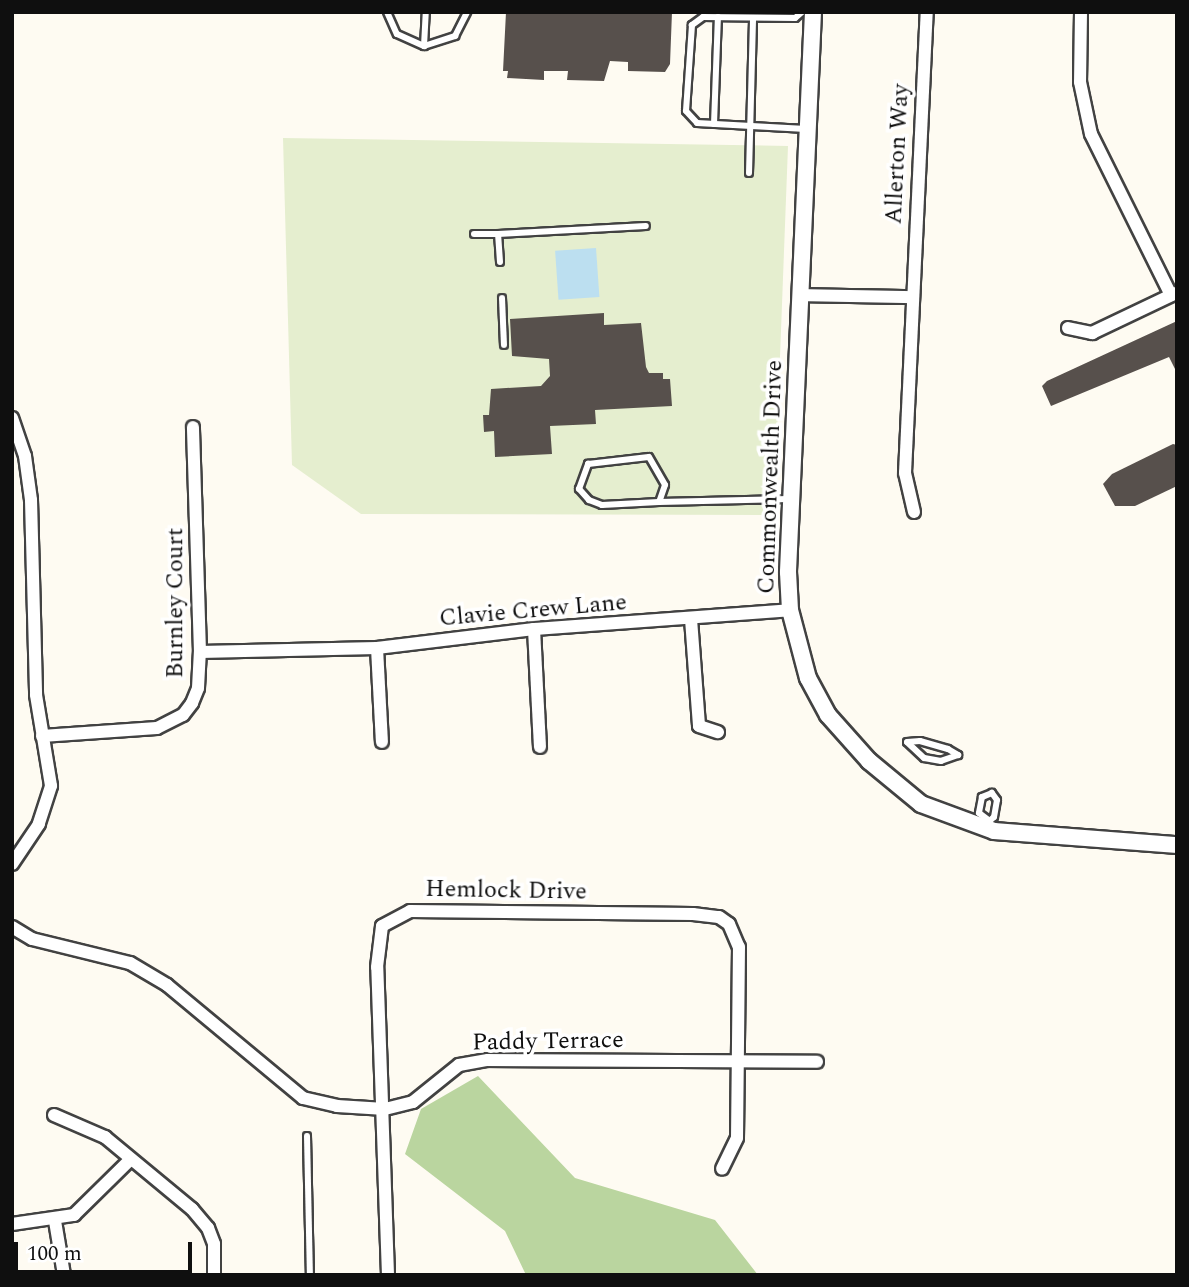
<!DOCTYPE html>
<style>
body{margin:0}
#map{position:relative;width:1189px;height:1287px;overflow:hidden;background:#fefbf2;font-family:Spectral,serif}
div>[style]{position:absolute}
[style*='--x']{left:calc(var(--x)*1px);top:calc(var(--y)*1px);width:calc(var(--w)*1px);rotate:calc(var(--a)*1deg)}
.forest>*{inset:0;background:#bad59f}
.pitch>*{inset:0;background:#e5eecf}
.water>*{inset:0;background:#bcdff0;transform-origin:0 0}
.building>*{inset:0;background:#57504c}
.roads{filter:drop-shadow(2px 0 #424242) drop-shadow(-2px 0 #424242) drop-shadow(0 2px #424242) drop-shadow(0 -2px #424242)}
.service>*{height:6px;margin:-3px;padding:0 3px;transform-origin:3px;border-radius:3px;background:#fff}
.minor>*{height:12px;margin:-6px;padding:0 6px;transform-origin:6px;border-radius:6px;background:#fff}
.tertiary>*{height:16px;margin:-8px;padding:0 8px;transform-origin:8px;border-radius:8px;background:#fff}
span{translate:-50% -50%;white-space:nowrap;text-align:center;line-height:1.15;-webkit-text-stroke:7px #fff;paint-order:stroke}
.street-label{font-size:24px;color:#0f0f0f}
.frame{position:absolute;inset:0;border:14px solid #0f0f0f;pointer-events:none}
.scale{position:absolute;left:14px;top:1242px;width:178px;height:32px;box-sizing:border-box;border:4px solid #0f0f0f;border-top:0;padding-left:9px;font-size:21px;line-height:24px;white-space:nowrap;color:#0f0f0f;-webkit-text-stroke:5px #fff;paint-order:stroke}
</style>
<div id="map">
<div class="forest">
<i style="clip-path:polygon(478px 1076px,575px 1178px,715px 1220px,758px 1275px,526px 1275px,505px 1231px,405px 1154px,421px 1109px)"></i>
</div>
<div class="pitch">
<i style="clip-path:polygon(283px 138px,788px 146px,774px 515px,361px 514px,292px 465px)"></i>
</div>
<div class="water">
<i style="left:596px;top:248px;width:49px;height:41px;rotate:86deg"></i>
</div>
<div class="building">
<i style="clip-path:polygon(506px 12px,672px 12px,670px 64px,665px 72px,628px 71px,628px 62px,610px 61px,604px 81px,567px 80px,568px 71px,544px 71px,544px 80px,507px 78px,508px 71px,503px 71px)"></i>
<i style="clip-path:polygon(604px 313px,604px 325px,641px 323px,646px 367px,649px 373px,663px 373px,663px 379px,670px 379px,672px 406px,595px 410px,596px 424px,550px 426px,552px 454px,495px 457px,494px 431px,484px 432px,483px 415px,489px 415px,491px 389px,541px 386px,550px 376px,549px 359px,512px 356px,510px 319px)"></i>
<i style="clip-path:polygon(1177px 321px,1177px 373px,1169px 357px,1051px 406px,1042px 386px,1047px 381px)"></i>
<i style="clip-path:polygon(1173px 444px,1177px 445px,1177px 486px,1135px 506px,1115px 506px,1103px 484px,1112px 474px)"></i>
</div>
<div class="roads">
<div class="service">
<i style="--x:387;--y:12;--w:24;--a:66"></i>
<i style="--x:397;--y:34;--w:30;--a:24"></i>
<i style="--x:424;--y:46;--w:33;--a:-18"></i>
<i style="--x:455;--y:36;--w:27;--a:-63"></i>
<i style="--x:802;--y:12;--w:9;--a:139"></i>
<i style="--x:795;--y:18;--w:92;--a:-179.4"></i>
<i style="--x:703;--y:17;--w:14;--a:144"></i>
<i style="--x:692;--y:25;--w:86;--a:94"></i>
<i style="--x:686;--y:111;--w:16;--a:47"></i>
<i style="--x:697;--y:123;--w:109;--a:3.2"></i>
<i style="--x:424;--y:46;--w:34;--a:-87"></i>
<i style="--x:714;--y:124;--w:107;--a:-87.9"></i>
<i style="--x:749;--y:173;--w:154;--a:-88.5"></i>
<i style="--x:474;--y:234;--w:24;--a:0"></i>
<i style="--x:500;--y:262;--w:28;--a:-94"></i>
<i style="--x:498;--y:234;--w:148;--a:-3.1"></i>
<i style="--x:502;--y:298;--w:47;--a:87.6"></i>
<i style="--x:649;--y:457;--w:32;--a:60"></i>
<i style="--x:665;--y:485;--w:18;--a:109"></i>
<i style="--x:659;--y:502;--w:57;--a:177"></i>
<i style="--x:602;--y:505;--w:14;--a:-159"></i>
<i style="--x:589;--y:500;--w:15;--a:-132"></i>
<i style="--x:579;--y:489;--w:27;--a:-70"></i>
<i style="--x:588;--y:464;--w:61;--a:-6.5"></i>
<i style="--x:659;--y:502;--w:130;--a:-1.3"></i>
<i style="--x:920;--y:741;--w:29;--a:16"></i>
<i style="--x:948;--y:749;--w:12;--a:31"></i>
<i style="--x:958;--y:755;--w:18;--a:161"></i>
<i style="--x:941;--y:761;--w:17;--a:-170"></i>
<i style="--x:924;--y:758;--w:23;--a:-137"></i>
<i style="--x:907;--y:742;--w:13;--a:-4"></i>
<i style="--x:985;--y:825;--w:12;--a:-42"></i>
<i style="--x:994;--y:817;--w:17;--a:-80"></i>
<i style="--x:997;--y:800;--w:9;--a:-126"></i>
<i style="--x:992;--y:793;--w:11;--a:158"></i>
<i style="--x:982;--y:797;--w:16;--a:101"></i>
<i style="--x:979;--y:813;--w:10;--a:37"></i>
<i style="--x:307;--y:1136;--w:139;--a:88.8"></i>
</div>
<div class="minor">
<i style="--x:1081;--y:12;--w:70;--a:90.8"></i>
<i style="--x:1080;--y:82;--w:53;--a:78.1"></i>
<i style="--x:1091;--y:134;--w:180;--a:63.6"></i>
<i style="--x:802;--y:295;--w:109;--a:1.1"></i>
<i style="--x:1068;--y:328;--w:25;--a:12"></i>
<i style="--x:1092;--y:333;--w:93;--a:-25.5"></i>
<i style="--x:12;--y:418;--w:40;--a:71.1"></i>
<i style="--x:25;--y:456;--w:44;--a:82.2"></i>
<i style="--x:31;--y:500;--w:195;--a:88.5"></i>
<i style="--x:36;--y:695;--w:92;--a:80.6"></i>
<i style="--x:51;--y:786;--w:40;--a:108"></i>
<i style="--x:39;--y:824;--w:48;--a:124"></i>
<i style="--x:914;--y:512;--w:40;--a:-103"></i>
<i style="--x:905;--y:473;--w:462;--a:-87.3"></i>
<i style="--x:691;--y:619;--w:107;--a:85.7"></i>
<i style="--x:699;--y:726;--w:20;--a:18"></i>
<i style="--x:534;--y:629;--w:118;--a:87.1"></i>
<i style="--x:377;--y:648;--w:94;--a:87"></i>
<i style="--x:200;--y:652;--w:177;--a:-1.3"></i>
<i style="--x:377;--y:648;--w:158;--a:-6.9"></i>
<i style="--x:534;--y:629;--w:257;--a:-4.2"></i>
<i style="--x:42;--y:736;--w:115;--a:-4"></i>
<i style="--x:157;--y:728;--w:29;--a:-27"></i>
<i style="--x:183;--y:715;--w:15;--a:-53"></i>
<i style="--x:192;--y:703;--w:16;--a:-68"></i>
<i style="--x:198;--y:688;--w:36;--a:-87"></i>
<i style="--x:200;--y:652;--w:225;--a:-91.8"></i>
<i style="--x:12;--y:927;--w:23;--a:31"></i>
<i style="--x:32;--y:939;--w:101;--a:13.8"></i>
<i style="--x:130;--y:963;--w:43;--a:30.7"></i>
<i style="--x:167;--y:985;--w:177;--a:39.7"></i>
<i style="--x:303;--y:1098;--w:35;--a:13"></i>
<i style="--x:337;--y:1106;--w:48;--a:3.6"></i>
<i style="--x:385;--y:1109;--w:29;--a:-14"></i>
<i style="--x:413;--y:1102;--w:59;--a:-38.8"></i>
<i style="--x:459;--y:1065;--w:29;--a:-10"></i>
<i style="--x:488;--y:1060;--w:329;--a:0.3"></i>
<i style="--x:54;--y:1115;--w:56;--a:23.3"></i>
<i style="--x:105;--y:1137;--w:113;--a:39.6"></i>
<i style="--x:192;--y:1209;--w:25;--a:50"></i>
<i style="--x:208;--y:1228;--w:17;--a:69"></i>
<i style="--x:214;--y:1244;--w:31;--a:90"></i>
<i style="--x:55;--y:1221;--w:55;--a:80.5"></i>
<i style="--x:12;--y:1224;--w:63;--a:-8.3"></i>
<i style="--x:74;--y:1215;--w:78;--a:-44.5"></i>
<i style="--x:388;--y:1275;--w:308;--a:-92"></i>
<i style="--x:377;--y:967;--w:41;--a:-83"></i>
<i style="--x:382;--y:926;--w:32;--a:-28"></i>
<i style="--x:410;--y:911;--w:283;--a:0.6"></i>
<i style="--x:693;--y:914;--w:26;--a:7"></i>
<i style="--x:719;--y:917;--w:12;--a:35"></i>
<i style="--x:729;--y:924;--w:25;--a:67"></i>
<i style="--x:739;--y:947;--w:191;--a:90.6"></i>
<i style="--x:737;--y:1138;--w:34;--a:116"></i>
</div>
<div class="tertiary">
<i style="--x:813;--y:12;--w:561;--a:92.56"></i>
<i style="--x:788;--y:572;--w:38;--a:87"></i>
<i style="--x:790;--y:610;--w:70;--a:75.2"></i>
<i style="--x:808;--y:678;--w:42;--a:61.6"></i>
<i style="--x:828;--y:715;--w:62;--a:48.3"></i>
<i style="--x:869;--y:761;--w:67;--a:39.6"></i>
<i style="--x:921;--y:804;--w:78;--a:20.3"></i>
<i style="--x:994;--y:831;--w:184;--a:4.4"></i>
</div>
</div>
<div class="street-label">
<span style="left:898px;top:154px;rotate:-87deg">Allerton Way</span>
<span style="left:771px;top:477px;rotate:-88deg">Commonwealth Drive</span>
<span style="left:176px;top:603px;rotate:-90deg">Burnley Court</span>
<span style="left:533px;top:611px;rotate:-5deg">Clavie Crew Lane</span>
<span style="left:506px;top:891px;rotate:1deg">Hemlock Drive</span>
<span style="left:548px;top:1042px;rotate:-1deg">Paddy Terrace</span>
</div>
<div class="frame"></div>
<div class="scale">100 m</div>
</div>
